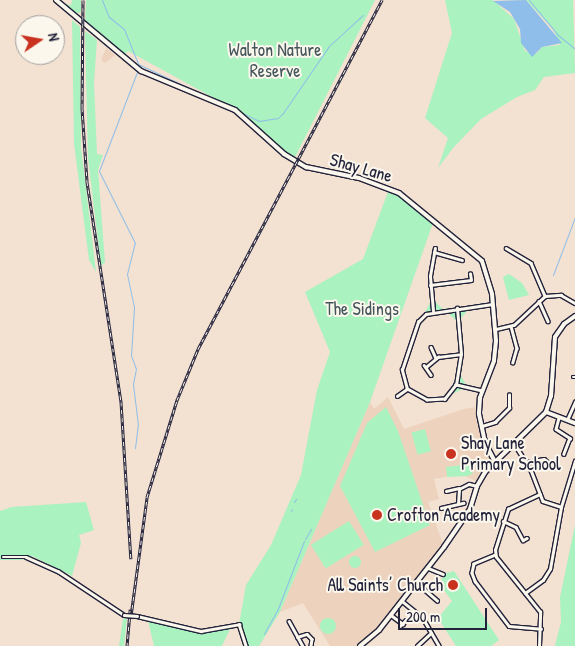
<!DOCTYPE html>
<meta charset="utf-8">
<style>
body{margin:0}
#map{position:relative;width:575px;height:646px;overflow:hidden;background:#f3e1d1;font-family:"Patrick Hand",sans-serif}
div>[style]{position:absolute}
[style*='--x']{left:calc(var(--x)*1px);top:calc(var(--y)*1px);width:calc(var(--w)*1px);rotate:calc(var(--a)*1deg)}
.built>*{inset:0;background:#edd2be}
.green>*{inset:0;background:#aaf2bf;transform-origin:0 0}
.round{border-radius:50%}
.water>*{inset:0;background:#8ebee9}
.stream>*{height:1px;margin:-0.5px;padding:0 0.5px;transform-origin:0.5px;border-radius:0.5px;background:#8ebee9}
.roads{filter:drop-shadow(1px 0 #22223b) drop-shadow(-1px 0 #22223b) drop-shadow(0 1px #22223b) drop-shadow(0 -1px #22223b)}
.street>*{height:2.5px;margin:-1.25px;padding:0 1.25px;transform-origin:1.25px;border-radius:1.25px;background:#fbf7ec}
.secondary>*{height:4px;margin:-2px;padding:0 2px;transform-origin:2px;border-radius:2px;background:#fbf7ec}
.rail>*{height:3px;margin-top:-1.5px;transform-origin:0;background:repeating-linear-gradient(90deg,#fbf7ec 0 4px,#22223b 0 8px);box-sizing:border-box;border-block:1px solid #22223b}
.bridges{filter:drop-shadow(1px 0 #22223b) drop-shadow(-1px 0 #22223b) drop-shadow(0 1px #22223b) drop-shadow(0 -1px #22223b)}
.street-bridge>*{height:2.5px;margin:-1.25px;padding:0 1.25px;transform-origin:1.25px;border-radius:1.25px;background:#fbf7ec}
.dots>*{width:14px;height:14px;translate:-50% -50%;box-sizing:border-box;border:2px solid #fbf7ec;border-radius:50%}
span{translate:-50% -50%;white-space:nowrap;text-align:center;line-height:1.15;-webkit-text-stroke:4px #fbf7ec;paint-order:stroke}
.park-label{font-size:18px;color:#44565c}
.street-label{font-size:18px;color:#22223b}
.poi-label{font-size:18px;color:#22223b}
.left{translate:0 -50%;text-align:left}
.right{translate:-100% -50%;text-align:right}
.north{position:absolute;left:15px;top:15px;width:50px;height:50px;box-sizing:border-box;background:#fbf7ec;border:1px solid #a4a2a5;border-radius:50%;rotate:78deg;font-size:14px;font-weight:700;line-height:20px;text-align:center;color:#22223b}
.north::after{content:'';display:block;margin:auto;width:18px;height:22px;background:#c8321e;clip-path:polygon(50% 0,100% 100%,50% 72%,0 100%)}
.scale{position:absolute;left:398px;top:608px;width:89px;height:22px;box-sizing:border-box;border:2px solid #22223b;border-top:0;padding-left:6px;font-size:15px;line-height:18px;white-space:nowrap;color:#22223b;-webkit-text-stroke:4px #fbf7ec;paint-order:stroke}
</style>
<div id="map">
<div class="built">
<i style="clip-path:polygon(106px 48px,115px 55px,105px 63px,101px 60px)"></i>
<i style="clip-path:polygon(388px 397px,404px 429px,464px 409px,478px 407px,484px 439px,495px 462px,478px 482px,461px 474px,434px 479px,439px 499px,428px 502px,444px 547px,379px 630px,360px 646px,330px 646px,303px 603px,280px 612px,370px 402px,374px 409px)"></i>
</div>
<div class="green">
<i style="clip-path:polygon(72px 0,81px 0,81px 12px,74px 15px,63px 4px,71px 5px)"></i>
<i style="clip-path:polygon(86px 0,375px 0,294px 159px,245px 115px,128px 51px,124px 56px,85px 25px)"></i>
<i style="clip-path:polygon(445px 0,493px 0,514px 19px,525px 51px,536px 54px,542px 47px,560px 45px,553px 29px,526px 0,573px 0,575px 73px,544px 77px,535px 90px,517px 97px,481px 119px,453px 148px,438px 168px,448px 138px,425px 118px,452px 33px)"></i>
<i style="clip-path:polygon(72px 20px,80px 27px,81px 147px,96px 272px,89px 260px,74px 144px)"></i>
<i style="clip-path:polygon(85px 31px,97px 40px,94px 83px,97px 154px,103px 155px,98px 170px,105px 262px,101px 266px,88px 158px)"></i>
<i style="clip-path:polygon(389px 189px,434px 220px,370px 402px,280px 612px,259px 646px,246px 646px,239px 624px,246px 585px,271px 545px,301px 475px,317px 390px,330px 352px,305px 292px,363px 259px)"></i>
<i style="clip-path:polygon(509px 274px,522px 283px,529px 295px,509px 300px,503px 277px)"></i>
<i style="clip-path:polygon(432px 299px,443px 309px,471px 306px,458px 322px,443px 309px,423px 316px)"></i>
<i style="clip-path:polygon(459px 372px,467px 387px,450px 395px,455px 388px)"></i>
<i style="clip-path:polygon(386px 407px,398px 431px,430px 525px,375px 552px,340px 486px,367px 423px)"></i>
<i style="left:425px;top:429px;width:23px;height:14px;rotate:75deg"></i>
<i style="clip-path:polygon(470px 464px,473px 473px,468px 476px,447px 477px,446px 467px)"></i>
<i style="clip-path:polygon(86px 502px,94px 530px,79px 535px,81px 543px,72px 576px,32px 556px,21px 560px,0 560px,0 511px,12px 507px)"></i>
<i style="left:349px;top:521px;width:28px;height:45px;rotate:58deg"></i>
<i style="clip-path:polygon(575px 525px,575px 646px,555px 646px,561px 622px,560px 597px)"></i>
<i class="round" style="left:349px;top:556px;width:12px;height:12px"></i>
<i style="clip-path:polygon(454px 571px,499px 640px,491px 646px,456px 646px,438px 618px,452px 601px,440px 585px,443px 574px)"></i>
<i class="round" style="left:320px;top:618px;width:16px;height:16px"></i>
<i style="clip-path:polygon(127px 618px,124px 646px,119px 646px,123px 619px)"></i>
<i style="clip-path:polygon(148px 621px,201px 633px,231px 627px,222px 646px,154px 646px)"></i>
</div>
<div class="water">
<i style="clip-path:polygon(526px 0,562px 43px,542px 47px,532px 57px,521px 43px,520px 29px,510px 12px,493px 1px)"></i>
</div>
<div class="stream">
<i style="--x:102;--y:0;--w:18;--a:68"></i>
<i style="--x:109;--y:17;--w:19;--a:39"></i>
<i style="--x:124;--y:29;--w:38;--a:68"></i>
<i style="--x:138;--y:64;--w:134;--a:25.2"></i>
<i style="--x:259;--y:121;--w:19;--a:-9"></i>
<i style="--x:278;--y:118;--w:7;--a:-45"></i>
<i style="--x:283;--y:113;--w:81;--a:-55.5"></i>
<i style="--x:329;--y:46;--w:46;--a:-42.4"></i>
<i style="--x:529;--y:0;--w:45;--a:50.4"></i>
<i style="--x:558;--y:35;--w:22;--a:39"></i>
<i style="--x:553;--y:275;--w:62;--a:-69.2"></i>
<i style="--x:135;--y:448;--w:23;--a:-83"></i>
<i style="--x:138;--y:425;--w:41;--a:-97"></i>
<i style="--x:133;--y:384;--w:15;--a:-79"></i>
<i style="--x:136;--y:369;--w:15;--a:-110"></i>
<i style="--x:131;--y:355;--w:48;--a:-86.4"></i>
<i style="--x:134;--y:307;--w:34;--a:-102"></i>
<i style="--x:127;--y:274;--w:32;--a:-76"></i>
<i style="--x:135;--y:243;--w:80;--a:-116.6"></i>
<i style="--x:99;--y:171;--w:106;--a:-69"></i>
<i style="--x:294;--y:502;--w:4;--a:-56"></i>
<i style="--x:291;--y:511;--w:2;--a:-63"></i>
<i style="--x:305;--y:539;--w:12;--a:-59"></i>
<i style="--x:264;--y:634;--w:26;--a:-61"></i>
<i style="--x:277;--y:611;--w:75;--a:-68.9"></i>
</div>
<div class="roads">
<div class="street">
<i style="--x:506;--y:248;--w:29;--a:31"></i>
<i style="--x:531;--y:263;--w:36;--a:67"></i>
<i style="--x:434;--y:252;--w:29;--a:16"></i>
<i style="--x:430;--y:285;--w:41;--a:-7"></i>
<i style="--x:471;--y:280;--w:6;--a:-99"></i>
<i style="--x:539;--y:301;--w:22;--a:66"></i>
<i style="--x:433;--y:311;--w:35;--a:-95"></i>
<i style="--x:430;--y:276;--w:28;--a:-80"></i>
<i style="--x:511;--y:326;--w:23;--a:75"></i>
<i style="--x:517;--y:348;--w:15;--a:106"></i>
<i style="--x:496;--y:329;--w:18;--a:-13"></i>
<i style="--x:514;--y:325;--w:42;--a:-43.1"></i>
<i style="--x:545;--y:296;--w:16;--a:-4"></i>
<i style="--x:561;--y:295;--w:16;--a:30"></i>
<i style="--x:431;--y:347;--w:12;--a:66"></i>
<i style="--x:424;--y:365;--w:12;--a:55"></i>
<i style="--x:426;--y:367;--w:16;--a:-40"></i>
<i style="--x:438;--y:357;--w:23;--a:-7"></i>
<i style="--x:573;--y:377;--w:2;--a:0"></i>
<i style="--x:456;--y:385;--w:31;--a:-81"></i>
<i style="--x:461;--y:354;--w:46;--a:-95"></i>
<i style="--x:482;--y:391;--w:27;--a:-167"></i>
<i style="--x:456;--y:385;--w:18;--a:128"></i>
<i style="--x:445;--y:399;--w:18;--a:177"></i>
<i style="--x:427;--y:400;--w:23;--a:-151"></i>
<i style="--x:407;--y:389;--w:20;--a:-105"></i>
<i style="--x:402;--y:370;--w:51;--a:-71.6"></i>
<i style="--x:418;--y:322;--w:11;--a:-45"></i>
<i style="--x:426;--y:314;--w:67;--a:-8.6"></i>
<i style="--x:397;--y:396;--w:12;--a:-35"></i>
<i style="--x:559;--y:418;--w:11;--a:105"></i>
<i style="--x:556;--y:429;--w:17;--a:33"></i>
<i style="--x:570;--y:438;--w:17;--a:111"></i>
<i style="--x:567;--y:420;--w:20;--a:-66"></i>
<i style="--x:482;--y:426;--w:14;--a:-17"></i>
<i style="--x:495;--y:422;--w:20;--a:-45"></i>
<i style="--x:509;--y:408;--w:13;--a:-90"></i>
<i style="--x:514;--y:443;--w:32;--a:58"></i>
<i style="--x:531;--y:470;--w:33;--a:69"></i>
<i style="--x:543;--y:501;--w:19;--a:18"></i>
<i style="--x:527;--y:462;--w:17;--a:-10"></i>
<i style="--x:544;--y:459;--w:8;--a:40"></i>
<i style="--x:446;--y:491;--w:13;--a:-13"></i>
<i style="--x:458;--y:504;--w:15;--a:-86"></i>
<i style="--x:459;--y:489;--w:11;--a:-27"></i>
<i style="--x:469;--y:484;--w:8;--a:14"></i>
<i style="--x:441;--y:508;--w:23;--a:-13"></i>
<i style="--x:503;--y:521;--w:14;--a:25"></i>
<i style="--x:516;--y:527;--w:15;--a:62"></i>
<i style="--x:523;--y:540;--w:4;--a:-27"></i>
<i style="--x:495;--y:555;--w:23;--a:157"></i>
<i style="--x:474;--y:564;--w:9;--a:103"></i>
<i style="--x:472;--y:573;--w:9;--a:69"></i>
<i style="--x:475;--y:581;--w:56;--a:52.9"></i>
<i style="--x:509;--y:626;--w:32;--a:5"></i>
<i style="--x:3;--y:557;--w:23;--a:0"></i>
<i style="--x:26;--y:557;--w:35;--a:24"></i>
<i style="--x:58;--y:571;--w:79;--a:33.7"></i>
<i style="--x:428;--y:568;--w:16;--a:22"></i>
<i style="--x:416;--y:582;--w:28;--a:41"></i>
<i style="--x:525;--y:593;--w:22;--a:-36"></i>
<i style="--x:543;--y:580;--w:13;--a:-58"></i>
<i style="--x:550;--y:569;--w:63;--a:-79.9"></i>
<i style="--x:561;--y:507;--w:48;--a:-73.1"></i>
<i style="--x:402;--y:601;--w:27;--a:39"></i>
<i style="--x:423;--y:618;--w:32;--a:60"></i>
<i style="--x:391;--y:615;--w:15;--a:37"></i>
<i style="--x:137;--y:616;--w:66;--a:13.2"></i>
<i style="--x:201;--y:631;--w:39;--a:-10"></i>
<i style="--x:239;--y:624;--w:23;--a:72"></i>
<i style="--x:289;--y:621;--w:29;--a:61"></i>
<i style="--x:400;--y:626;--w:8;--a:-45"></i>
<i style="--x:297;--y:637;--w:10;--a:-17"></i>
<i style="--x:307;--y:634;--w:7;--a:45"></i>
<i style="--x:312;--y:639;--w:7;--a:98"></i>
<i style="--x:417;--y:646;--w:19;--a:-43"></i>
<i style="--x:539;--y:646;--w:34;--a:-88"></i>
<i style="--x:540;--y:612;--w:70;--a:-128.7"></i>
<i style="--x:496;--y:557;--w:7;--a:-98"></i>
<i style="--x:495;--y:550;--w:43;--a:-72.4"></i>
<i style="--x:508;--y:509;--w:35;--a:-25"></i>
</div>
<div class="secondary">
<i style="--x:56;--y:0;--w:111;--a:39.9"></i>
<i style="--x:141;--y:71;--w:102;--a:22.5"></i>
<i style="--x:235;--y:110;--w:66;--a:41.9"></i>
<i style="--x:284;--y:154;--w:26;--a:31"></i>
<i style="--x:306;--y:167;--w:54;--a:11.7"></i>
<i style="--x:359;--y:178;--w:43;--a:20.6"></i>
<i style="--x:399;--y:193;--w:107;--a:39.3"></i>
<i style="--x:482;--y:261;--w:34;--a:73"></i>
<i style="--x:492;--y:294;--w:47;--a:85.1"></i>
<i style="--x:496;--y:341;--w:20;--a:96"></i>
<i style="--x:494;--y:361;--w:40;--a:111"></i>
<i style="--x:480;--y:398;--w:16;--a:94"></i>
<i style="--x:479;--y:414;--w:30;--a:78"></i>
<i style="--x:485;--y:443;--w:21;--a:62"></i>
<i style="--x:546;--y:412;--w:31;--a:21"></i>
<i style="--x:360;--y:646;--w:25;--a:-40"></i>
<i style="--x:379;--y:630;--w:105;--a:-51.9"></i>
<i style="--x:444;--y:547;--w:46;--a:-55.6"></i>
<i style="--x:470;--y:509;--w:24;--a:-73"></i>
<i style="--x:477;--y:486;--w:16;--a:-60"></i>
<i style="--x:485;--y:472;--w:86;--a:-44.5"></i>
<i style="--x:546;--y:412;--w:17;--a:-73"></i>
<i style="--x:551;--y:396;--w:59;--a:-86.1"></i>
<i style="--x:555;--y:337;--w:16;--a:-55"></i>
<i style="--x:564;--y:324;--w:14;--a:-36"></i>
</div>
</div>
<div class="rail">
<i style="--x:83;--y:0;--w:108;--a:90.5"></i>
<i style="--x:82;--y:108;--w:74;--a:86.1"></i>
<i style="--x:87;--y:182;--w:223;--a:81.2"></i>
<i style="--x:121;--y:402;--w:157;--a:86.4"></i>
<i style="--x:131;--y:616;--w:120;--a:-82.3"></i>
<i style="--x:147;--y:497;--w:102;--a:-72.8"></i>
<i style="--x:177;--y:400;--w:55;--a:-67.6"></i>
<i style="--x:198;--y:349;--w:395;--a:-62.2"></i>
<i style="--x:127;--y:646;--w:37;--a:-85"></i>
</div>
<div class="bridges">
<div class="street-bridge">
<i style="--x:124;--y:615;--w:13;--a:4"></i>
</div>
</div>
<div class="dots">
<i style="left:451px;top:454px;background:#c8321e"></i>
<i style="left:377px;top:515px;background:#c8321e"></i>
<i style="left:453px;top:585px;background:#c8321e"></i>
</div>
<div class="park-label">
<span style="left:275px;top:61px">Walton Nature<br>Reserve</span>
<span style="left:362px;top:309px">The Sidings</span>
</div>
<div class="street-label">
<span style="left:361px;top:168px;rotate:16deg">Shay Lane</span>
</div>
<div class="poi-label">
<span class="left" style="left:461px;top:454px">Shay Lane<br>Primary School</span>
<span class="left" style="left:387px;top:515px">Crofton Academy</span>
<span class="right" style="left:443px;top:585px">All Saints’ Church</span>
</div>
<div class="north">N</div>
<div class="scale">200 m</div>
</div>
